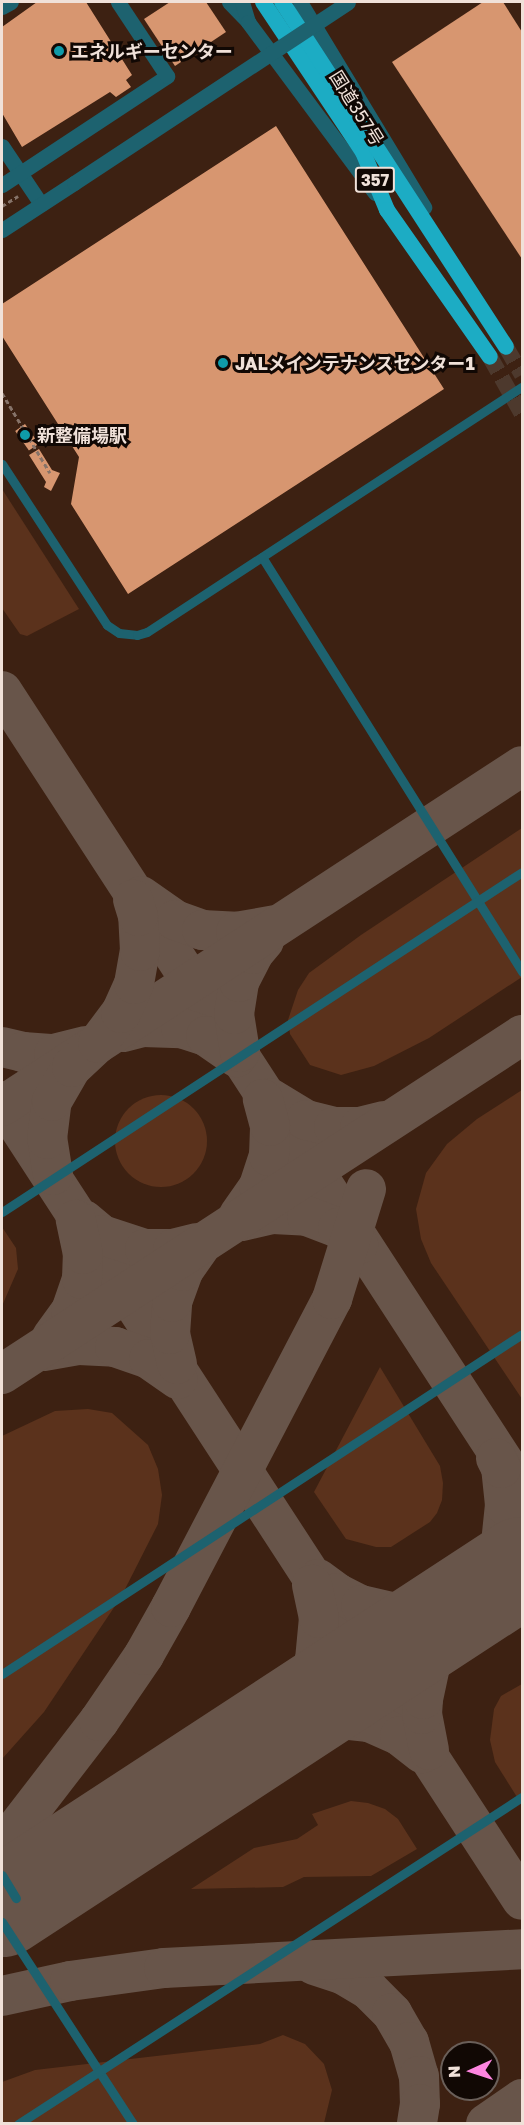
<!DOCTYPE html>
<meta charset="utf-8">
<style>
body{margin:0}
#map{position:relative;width:524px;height:2125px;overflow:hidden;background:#301b0f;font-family:"Golos Text","Noto Sans JP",sans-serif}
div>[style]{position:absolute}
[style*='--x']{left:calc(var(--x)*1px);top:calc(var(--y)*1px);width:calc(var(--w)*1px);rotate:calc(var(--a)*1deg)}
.built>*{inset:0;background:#3d2112}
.green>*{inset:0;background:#5b321c}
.round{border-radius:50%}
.taxiway>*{height:40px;margin:-20px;padding:0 20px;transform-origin:20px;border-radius:20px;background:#68554a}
.runway>*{height:100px;margin:-50px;padding:0 50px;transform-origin:50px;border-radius:50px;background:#68554a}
.building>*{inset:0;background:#d79670;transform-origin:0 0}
.trunk-tunnel>*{height:16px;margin-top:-8px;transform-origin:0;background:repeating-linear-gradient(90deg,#4d392d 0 16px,transparent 0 24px)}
.path>*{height:3px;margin-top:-1.5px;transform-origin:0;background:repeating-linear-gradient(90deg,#867369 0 4.5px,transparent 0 7.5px)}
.service>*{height:9px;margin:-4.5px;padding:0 4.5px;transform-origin:4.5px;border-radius:4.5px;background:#1d626f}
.minor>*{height:15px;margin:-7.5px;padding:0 7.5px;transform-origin:7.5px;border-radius:7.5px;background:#1d626f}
.tertiary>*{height:15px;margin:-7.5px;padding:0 7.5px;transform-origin:7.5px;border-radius:7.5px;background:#1d626f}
.trunk>*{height:16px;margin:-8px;padding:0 8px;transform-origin:8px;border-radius:8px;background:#1cacc4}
.tertiary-bridge>*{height:15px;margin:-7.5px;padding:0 7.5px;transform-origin:7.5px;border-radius:7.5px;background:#1d626f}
.dots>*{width:16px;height:16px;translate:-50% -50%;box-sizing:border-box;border:3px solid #110804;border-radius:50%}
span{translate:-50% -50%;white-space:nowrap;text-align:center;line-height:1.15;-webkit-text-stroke:6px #110804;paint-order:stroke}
.shield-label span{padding:2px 4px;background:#110804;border:2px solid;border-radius:4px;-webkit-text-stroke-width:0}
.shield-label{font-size:16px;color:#f0e1d9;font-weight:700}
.poi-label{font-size:18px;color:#f0e1d9;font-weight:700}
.left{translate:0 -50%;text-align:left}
.street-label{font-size:18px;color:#f0e1d9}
.frame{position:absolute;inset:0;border:3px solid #f0e1d9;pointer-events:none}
.north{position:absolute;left:440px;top:2041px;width:60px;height:60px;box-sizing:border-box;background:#110804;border:2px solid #6a5f59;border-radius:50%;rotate:267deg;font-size:16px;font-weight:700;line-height:24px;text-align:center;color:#f0e1d9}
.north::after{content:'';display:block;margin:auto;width:21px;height:27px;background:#fe85e0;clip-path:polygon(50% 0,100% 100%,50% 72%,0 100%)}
</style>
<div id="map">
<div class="built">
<i style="clip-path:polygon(evenodd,2px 2px,522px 2px,522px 2123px,2px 2124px,2px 2px,452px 2053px,488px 2053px,488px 2089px,452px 2089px,452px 2053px)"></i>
</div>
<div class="green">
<i style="clip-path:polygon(2px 489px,79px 609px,27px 636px,20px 634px,2px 608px)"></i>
<i style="clip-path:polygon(522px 828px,522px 977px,429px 1038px,374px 1066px,341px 1075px,310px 1065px,290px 1034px,288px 1020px,298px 990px,309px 973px,361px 935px)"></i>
<i style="clip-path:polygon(522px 1090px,522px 1399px,431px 1263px,421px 1239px,416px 1209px,426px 1173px,447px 1144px,477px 1119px)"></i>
<i class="round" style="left:115px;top:1095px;width:92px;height:92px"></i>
<i style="clip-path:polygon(2px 1227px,16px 1248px,18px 1269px,2px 1306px)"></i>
<i style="clip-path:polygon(380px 1367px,440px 1466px,443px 1483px,442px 1500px,437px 1513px,430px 1522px,391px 1547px,376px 1547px,346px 1539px,314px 1492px)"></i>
<i style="clip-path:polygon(88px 1409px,112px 1413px,148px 1445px,158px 1469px,162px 1495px,158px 1524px,121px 1597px,44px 1712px,2px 1759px,2px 1436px,55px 1411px)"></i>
<i style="clip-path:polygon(522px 1684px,522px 1805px,495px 1762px,490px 1740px,494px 1709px,501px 1696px)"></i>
<i style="clip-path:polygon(351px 1801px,368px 1803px,385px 1809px,398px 1819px,417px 1849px,371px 1876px,304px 1877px,283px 1887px,191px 1889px,254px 1848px,297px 1839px,318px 1825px,312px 1814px)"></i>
<i style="clip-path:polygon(283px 2035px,305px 2044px,324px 2064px,332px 2090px,324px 2123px,2px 2124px,2px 2082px,35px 2070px,260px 2044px)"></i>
</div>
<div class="taxiway">
<i style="--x:2;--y:691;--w:953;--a:56.94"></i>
<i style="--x:141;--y:896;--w:42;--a:35.2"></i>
<i style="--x:175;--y:920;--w:29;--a:20"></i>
<i style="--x:202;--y:930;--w:34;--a:3"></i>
<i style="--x:236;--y:932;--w:39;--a:-10"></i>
<i style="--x:123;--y:1032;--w:21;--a:-14"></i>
<i style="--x:143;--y:1027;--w:38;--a:2"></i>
<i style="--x:181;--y:1028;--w:26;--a:18"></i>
<i style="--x:206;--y:1036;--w:37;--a:35"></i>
<i style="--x:2;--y:1047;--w:22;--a:13"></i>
<i style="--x:23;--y:1052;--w:31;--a:4"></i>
<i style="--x:54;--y:1054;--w:33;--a:-14"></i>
<i style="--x:240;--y:1052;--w:38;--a:-99"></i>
<i style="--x:234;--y:1014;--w:32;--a:-81"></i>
<i style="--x:239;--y:982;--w:31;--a:-63"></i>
<i style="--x:253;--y:954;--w:17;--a:-50"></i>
<i style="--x:270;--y:1098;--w:42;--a:31.4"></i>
<i style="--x:306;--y:1120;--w:29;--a:14"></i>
<i style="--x:334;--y:1127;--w:26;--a:0"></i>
<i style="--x:360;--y:1127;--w:25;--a:-14"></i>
<i style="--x:2;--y:1101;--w:953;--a:56.94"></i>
<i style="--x:2;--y:1106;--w:621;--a:-33.18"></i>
<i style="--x:53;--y:1175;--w:36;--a:-99"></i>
<i style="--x:47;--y:1139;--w:38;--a:-83"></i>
<i style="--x:52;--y:1101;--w:39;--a:-60"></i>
<i style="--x:72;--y:1067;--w:35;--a:-43"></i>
<i style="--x:98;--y:1043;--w:38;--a:-53"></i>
<i style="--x:121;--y:1013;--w:32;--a:-66"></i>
<i style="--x:134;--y:984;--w:34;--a:-80"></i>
<i style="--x:140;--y:951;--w:35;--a:-93"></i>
<i style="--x:138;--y:916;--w:17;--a:-107"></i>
<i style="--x:239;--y:1215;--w:35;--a:-55"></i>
<i style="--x:259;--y:1186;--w:32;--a:-72"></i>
<i style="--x:269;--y:1156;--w:30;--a:-88"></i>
<i style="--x:270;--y:1126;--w:28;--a:-105"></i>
<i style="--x:84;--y:1220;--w:23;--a:40"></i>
<i style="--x:102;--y:1235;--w:45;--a:18"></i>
<i style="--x:145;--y:1249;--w:28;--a:0"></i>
<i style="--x:173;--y:1249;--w:25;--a:-14"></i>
<i style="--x:242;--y:1221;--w:32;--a:-13"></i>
<i style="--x:273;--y:1214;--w:34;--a:3"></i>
<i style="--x:307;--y:1216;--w:33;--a:21"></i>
<i style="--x:338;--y:1228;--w:26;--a:39"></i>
<i style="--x:52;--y:1337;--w:32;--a:-54"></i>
<i style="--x:71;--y:1311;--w:34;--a:-71"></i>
<i style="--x:82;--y:1279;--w:25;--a:-88"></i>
<i style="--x:83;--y:1254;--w:35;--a:-102"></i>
<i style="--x:44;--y:1351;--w:36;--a:-10"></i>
<i style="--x:79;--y:1345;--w:36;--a:3"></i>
<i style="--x:115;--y:1347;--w:36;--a:19"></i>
<i style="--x:149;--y:1359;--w:35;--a:35"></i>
<i style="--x:177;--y:1364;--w:31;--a:-103"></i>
<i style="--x:170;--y:1334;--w:32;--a:-86"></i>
<i style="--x:172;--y:1302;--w:33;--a:-70"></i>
<i style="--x:183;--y:1271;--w:29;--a:-55"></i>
<i style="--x:2;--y:1374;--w:621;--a:-33.1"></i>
<i style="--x:318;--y:1579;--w:24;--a:36"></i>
<i style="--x:337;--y:1593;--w:27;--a:27"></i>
<i style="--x:361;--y:1605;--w:40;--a:13"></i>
<i style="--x:400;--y:1614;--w:41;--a:-4.2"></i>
<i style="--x:441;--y:1611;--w:43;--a:-18.9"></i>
<i style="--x:482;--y:1597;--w:20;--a:-9"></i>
<i style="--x:502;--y:1594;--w:20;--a:3"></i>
<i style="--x:279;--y:1726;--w:18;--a:-19"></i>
<i style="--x:296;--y:1720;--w:26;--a:-7"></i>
<i style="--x:322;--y:1717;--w:47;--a:6.1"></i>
<i style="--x:369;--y:1722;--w:34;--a:24"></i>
<i style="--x:400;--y:1736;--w:28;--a:38"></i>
<i style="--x:279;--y:1726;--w:31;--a:-52"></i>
<i style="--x:298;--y:1702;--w:45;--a:-68"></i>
<i style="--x:315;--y:1660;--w:42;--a:-84.6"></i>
<i style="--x:319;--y:1618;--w:34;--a:-102"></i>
<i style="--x:429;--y:1750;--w:37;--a:-101"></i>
<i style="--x:422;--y:1714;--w:15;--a:-86"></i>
<i style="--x:423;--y:1699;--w:57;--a:-77.9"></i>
<i style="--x:435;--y:1643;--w:17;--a:-62"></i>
<i style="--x:443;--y:1628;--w:67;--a:-49.9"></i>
<i style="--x:486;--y:1577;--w:37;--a:-66"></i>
<i style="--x:501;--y:1543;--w:38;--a:-84"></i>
<i style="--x:505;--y:1505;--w:37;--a:-96"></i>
<i style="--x:501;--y:1468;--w:11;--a:-117"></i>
<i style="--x:2;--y:1847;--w:159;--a:-52.4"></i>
<i style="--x:99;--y:1721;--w:80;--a:-55.7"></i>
<i style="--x:144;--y:1655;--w:55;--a:-60.6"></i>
<i style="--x:171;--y:1607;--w:348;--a:-62.4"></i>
<i style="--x:332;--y:1299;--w:115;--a:-72.8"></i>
<i style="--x:314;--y:1965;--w:32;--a:18"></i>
<i style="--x:344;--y:1975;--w:29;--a:31"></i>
<i style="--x:369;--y:1990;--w:33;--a:45"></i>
<i style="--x:392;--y:2013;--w:34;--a:60"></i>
<i style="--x:409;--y:2042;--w:35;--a:74"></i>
<i style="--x:419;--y:2076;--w:28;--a:88"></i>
<i style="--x:420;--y:2104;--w:20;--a:99"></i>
<i style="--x:2;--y:1996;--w:70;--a:-12.4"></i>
<i style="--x:70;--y:1981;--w:95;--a:-7.9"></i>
<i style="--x:164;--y:1968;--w:359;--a:-3"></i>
<i style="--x:486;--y:2124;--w:44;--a:-34.8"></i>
</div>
<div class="runway">
<i style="--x:2;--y:1907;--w:621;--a:-33.18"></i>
</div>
<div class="building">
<i style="clip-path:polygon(37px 2px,86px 2px,132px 75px,126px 80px,131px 87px,116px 97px,110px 92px,22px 147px,2px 113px,2px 27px)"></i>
<i style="clip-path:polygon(170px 2px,206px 2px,226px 32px,175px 66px,144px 19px)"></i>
<i style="clip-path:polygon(483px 2px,503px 2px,522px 32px,522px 259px,392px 62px)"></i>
<i style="clip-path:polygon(276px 126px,444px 389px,128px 594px,71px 504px,79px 457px,2px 336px,2px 304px)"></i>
<i style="left:25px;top:424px;width:24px;height:12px;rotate:55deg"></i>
<i style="clip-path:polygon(39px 449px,52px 470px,60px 473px,51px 491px,44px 487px,46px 482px,29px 455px)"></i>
</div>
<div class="trunk-tunnel">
<i style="--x:506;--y:347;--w:32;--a:60"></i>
<i style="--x:490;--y:357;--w:65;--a:60.7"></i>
</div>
<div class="path">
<i style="--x:2;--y:206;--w:19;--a:-32"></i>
<i style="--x:2;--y:393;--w:93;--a:59"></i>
</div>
<div class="service">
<i style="--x:2;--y:464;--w:192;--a:56.9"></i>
<i style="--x:107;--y:625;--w:14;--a:34"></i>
<i style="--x:119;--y:633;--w:18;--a:6"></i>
<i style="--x:137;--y:635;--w:10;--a:-17"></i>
<i style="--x:147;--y:632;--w:448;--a:-33.2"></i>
<i style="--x:262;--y:557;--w:490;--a:57.9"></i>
<i style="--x:2;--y:1212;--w:621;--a:-33.18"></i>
<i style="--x:2;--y:1674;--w:621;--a:-33.18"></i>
<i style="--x:2;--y:1875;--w:27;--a:59"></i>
<i style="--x:2;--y:1922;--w:241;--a:57"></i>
<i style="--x:18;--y:2124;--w:601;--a:-32.98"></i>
</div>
<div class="minor">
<i style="--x:229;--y:2;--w:28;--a:46"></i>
<i style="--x:2;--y:7;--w:10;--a:-29"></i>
</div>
<div class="tertiary">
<i style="--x:242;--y:2;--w:21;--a:73"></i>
<i style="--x:248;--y:22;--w:213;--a:53.4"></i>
<i style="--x:300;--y:2;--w:240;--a:58.8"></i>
<i style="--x:2;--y:146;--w:70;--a:56.1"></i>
<i style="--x:2;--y:185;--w:198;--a:-33.4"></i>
<i style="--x:167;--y:76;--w:89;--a:-123.5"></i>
<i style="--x:2;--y:230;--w:86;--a:-33.1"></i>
</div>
<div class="trunk">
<i style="--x:263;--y:2;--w:180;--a:56.3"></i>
<i style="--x:363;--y:152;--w:63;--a:67.5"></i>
<i style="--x:387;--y:210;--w:179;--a:55"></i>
<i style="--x:282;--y:2;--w:411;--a:57"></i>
</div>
<div class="tertiary-bridge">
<i style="--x:74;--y:183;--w:328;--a:-33.4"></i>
</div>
<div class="dots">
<i style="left:59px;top:51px;background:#0f9aa8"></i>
<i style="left:223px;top:363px;background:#0f9aa8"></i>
<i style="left:25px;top:435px;background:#0f9aa8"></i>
</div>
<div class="shield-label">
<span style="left:375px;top:180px">357</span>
</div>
<div class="poi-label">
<span class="left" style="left:71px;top:51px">エネルギーセンター</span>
<span class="left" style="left:235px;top:363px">JALメインテナンスセンター1</span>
<span class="left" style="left:37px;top:435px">新整備場駅</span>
</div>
<div class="street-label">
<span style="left:357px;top:108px;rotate:58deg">国道357号</span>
</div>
<div class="frame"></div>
<div class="north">N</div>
</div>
